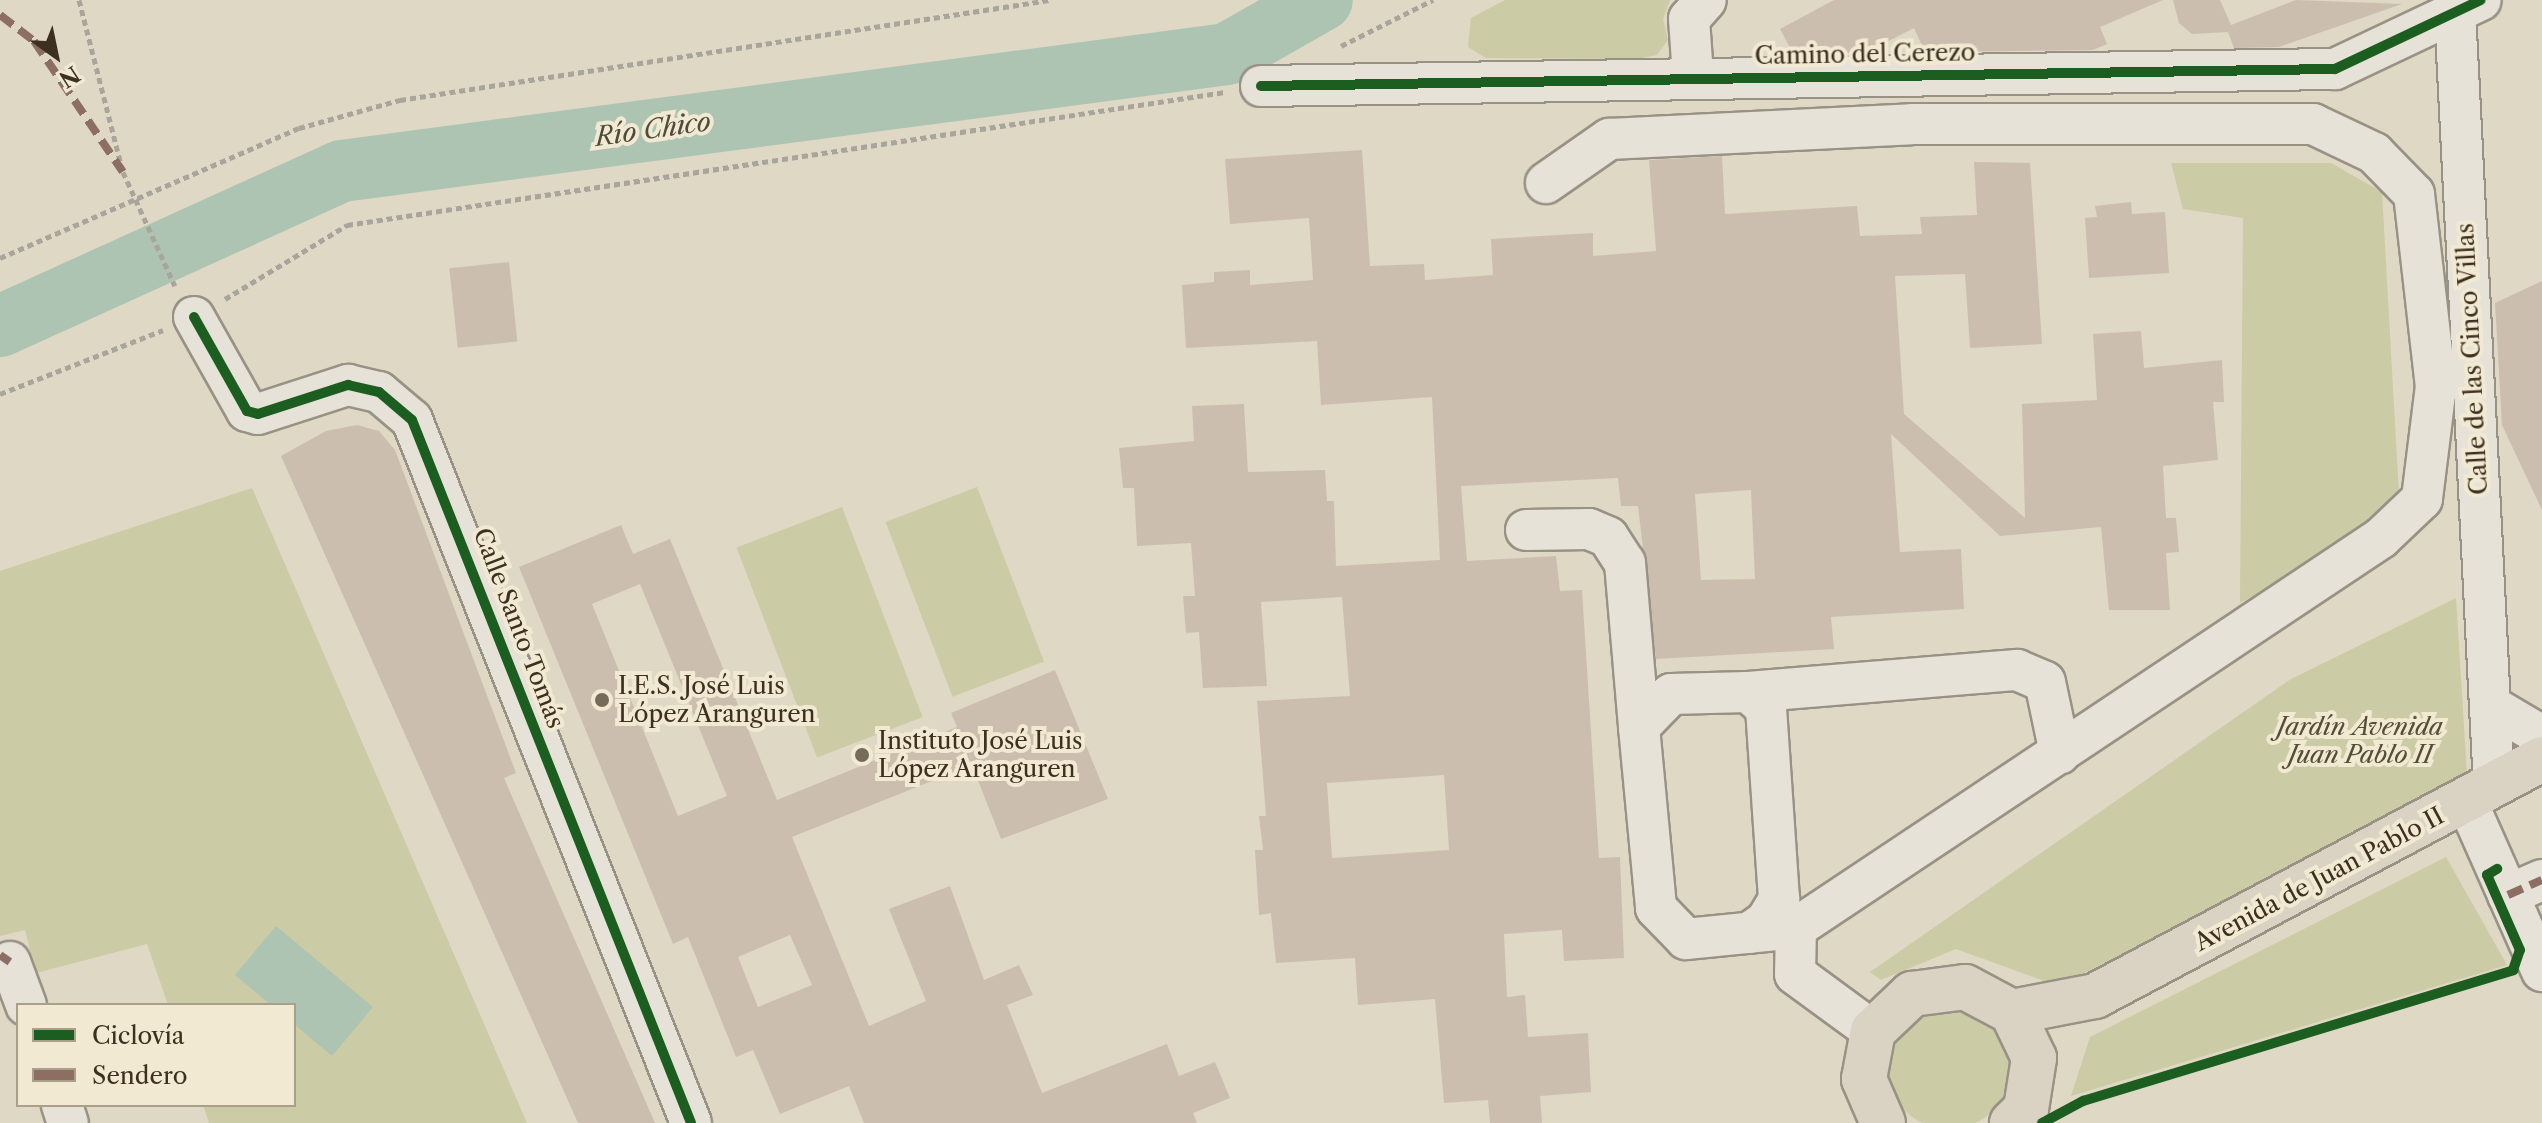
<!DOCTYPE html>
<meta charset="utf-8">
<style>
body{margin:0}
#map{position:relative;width:2542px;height:1123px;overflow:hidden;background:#dfd8c4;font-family:"Libre Caslon Text",serif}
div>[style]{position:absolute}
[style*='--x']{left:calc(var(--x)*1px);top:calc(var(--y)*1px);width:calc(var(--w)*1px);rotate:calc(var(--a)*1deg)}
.green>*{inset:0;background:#cbcba6;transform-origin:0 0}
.round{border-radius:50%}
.water>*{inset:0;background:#adc4b2}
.river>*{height:62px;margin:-31px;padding:0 31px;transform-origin:31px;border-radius:31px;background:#adc4b2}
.building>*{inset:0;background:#ccbeaf;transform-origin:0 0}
.path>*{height:5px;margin-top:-2.5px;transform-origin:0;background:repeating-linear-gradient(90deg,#a9a59c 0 6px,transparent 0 10px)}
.roads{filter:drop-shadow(2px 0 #989285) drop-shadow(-2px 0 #989285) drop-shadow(0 2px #989285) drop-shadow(0 -2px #989285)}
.minor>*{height:40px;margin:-20px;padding:0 20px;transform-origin:20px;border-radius:20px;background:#e6e2d8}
.major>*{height:44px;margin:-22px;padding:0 22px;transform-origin:22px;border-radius:22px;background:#dad3c3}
.quiet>*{height:8px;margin-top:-4px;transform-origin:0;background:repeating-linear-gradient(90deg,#8d6e63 0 16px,transparent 0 24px)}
.cycleway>*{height:10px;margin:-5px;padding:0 5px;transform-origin:5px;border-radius:5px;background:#1b5e20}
.dots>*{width:22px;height:22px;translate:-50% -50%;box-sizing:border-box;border:4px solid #f1e9d2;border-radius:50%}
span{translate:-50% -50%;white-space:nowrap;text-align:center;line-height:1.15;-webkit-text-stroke:8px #f1e9d2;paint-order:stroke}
.street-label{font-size:24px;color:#3d3020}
.poi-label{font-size:24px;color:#3d3020}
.left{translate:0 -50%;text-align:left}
.park-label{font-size:24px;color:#564d36;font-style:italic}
.water-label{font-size:26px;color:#4f4c3c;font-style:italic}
.legend{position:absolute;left:16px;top:1003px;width:280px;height:104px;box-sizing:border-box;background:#f1e9d2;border:2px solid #a99f8b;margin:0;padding:10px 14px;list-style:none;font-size:24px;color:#3d3020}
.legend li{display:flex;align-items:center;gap:16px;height:40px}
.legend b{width:40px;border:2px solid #a99f8b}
.north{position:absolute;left:16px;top:16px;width:80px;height:80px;-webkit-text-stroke:6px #f1e9d2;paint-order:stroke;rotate:147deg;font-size:22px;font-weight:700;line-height:32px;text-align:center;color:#3d3020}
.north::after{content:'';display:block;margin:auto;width:28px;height:36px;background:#3d3020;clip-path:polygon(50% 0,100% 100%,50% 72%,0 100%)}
</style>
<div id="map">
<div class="green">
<i style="clip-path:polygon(1505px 0,1670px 0,1663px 19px,1668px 40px,1657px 55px,1637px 59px,1486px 58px,1468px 47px,1471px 18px)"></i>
<i style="clip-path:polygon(2171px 163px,2331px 163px,2382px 192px,2399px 495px,2363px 536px,2240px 603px,2243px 218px,2183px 209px)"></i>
<i style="left:977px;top:487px;width:187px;height:98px;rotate:69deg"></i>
<i style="clip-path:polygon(252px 488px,527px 1123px,209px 1123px,203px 1105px,294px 1105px,294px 1005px,168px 1005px,147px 944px,36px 973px,25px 930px,0 936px,0 571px)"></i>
<i style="left:842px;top:507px;width:225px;height:113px;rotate:69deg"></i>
<i style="clip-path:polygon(2456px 598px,2467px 775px,2445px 795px,2058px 986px,1956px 949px,1881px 980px,1870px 972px,2291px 679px)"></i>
<i style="clip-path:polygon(2446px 857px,2507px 965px,2071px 1096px,2090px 1037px)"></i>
<i class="round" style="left:1888px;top:1007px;width:122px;height:122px"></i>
</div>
<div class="water">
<i style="clip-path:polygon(276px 926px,373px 1007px,332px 1056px,294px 1024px,294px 1005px,271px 1005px,235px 975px)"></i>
</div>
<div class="river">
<i style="--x:0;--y:326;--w:375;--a:-24.4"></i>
<i style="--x:342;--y:171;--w:893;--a:-7.53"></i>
<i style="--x:1227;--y:54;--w:109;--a:-29.6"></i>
</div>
<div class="building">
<i style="clip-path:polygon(1834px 0,2163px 0,2100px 27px,2107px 44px,2093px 50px,1925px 52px,1914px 28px,1865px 53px,1794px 55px,1780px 29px)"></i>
<i style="clip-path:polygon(2173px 0,2220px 0,2231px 25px,2296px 0,2402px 4px,2279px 47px,2234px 48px,2228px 32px,2192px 34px,2179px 23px)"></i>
<i style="clip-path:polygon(evenodd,1362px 150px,1370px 266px,1424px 264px,1425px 280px,1493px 275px,1491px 239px,1593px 233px,1593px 256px,1656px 251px,1649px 160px,1722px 156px,1725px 214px,1857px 206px,1860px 236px,1922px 234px,1920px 217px,1977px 215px,1974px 162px,2030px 163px,2042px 344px,1970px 348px,1965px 274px,1895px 276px,1904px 414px,2025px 518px,2022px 404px,2097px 400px,2093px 334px,2141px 331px,2144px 368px,2222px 360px,2224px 402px,2213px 402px,2218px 460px,2163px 466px,2166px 518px,2176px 518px,2179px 552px,2166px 553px,2170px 610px,2109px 610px,2101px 527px,2000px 536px,1891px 434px,1900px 552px,1961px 549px,1964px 609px,1831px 617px,1834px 649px,1656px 659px,1638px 506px,1621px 506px,1618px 478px,1461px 486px,1467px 561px,1556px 556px,1560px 591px,1582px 590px,1599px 858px,1620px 857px,1624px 958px,1564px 961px,1562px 930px,1504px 934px,1507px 997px,1525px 995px,1528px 1037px,1588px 1033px,1591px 1092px,1540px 1096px,1542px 1123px,1490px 1123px,1488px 1100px,1444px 1103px,1435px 999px,1358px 1005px,1355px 958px,1276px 963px,1271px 913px,1259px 915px,1255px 850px,1263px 850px,1259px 816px,1266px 816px,1257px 701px,1350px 696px,1342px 597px,1261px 602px,1267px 686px,1203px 688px,1199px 632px,1186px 633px,1183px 596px,1195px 596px,1191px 543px,1137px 546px,1134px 488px,1123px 488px,1119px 448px,1194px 441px,1192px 406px,1244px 404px,1248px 472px,1325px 470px,1327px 501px,1334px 501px,1336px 566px,1440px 560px,1432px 397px,1321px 405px,1317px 341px,1186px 348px,1182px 285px,1214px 282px,1214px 272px,1250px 270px,1250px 285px,1313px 280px,1309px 218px,1230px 224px,1225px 159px,1362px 150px,1751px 490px,1755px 579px,1701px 580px,1695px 494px,1751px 490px,1362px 150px,1444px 775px,1449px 850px,1332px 858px,1327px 783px,1444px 775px)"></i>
<i style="clip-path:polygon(2131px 202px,2132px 214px,2165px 212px,2169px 273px,2089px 278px,2085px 218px,2097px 217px,2095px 206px)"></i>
<i style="left:509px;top:262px;width:80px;height:60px;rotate:84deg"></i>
<i style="clip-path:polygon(2542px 281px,2542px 510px,2502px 425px,2495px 303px)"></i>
<i style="clip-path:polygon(357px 425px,379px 431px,395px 450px,516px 773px,504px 778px,655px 1123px,578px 1123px,281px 456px,326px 431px)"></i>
<i style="clip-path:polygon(evenodd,621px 525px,633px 554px,670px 539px,777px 800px,957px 727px,951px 713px,1055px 670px,1108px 799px,1001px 839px,972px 765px,792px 837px,869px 1026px,926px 1001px,889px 909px,950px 886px,984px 980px,1019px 965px,1033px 995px,1007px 1005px,1042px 1093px,1167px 1044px,1179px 1076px,1215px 1062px,1230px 1098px,1193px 1113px,1197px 1123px,864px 1123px,849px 1086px,780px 1114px,753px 1050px,736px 1057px,688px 937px,673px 944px,519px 567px,621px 525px,640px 584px,727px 796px,678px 816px,592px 604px,640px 584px,621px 525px,790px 935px,812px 985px,758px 1007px,738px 957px,790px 935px)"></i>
</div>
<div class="path">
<i style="--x:79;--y:0;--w:178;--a:75.7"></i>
<i style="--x:123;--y:172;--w:125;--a:65.5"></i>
<i style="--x:1341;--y:46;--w:103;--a:-26.6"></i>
<i style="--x:0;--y:258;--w:326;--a:-23.5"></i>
<i style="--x:299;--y:128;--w:105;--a:-15.5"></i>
<i style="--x:400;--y:100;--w:658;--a:-8.75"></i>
<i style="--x:225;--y:299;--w:143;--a:-31.2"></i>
<i style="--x:347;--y:225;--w:888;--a:-8.61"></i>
<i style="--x:0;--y:394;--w:175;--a:-21.4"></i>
</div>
<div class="roads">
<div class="minor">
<i style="--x:2455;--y:11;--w:776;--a:87.12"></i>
<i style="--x:1693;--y:76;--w:57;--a:-94"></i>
<i style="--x:1689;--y:19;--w:25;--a:-48"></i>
<i style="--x:1261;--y:86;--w:1074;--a:-0.91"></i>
<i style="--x:2335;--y:69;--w:161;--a:-25.3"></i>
<i style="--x:1546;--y:183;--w:77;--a:-34.9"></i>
<i style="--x:1609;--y:139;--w:303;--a:-2.8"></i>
<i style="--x:1912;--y:124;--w:401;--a:0"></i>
<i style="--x:2313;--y:124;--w:68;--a:25.4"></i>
<i style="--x:2374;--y:153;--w:57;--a:45.7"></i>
<i style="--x:2414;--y:194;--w:193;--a:83.5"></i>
<i style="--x:2436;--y:386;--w:114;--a:97.1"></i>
<i style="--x:2422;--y:499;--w:57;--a:136.4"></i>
<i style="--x:2381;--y:538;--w:703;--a:146.31"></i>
<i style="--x:1796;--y:928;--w:46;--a:91.2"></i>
<i style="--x:1795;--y:974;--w:97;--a:36.2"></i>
<i style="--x:194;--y:317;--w:108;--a:60.6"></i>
<i style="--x:247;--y:411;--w:11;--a:15"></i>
<i style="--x:258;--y:414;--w:95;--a:-17.9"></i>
<i style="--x:348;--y:385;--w:32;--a:13"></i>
<i style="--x:379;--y:392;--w:43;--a:40.3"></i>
<i style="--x:412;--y:420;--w:756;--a:68.35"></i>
<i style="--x:1526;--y:530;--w:63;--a:-0.9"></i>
<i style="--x:1589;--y:529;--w:21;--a:23"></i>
<i style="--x:1608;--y:537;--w:31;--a:57"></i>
<i style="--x:1625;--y:563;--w:165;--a:85.1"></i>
<i style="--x:1748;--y:692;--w:270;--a:-4.7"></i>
<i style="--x:2017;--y:670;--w:30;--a:23"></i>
<i style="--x:2045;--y:682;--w:73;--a:78.1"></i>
<i style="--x:2493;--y:707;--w:57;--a:30.6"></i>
<i style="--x:2467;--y:802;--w:185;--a:66.1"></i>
<i style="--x:2508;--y:895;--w:37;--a:-24"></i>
<i style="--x:1749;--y:933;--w:21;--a:-35"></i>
<i style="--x:1766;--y:921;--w:26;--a:-59"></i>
<i style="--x:1779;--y:899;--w:191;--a:-93.9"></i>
<i style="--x:1766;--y:708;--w:24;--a:-138"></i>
<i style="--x:1748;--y:692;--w:77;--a:178.5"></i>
<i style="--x:1671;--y:694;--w:46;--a:134.1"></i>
<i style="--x:1639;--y:727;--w:182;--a:84.6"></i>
<i style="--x:1656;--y:908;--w:43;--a:45.9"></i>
<i style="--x:1686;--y:939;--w:111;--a:-5.7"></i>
<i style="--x:10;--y:962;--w:46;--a:69.6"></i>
<i style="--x:62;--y:1105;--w:19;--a:72"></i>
</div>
<div class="major">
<i style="--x:2012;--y:1012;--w:85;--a:-10.9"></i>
<i style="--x:2095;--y:996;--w:506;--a:-27.93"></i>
<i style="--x:1883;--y:1123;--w:48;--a:-113.4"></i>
<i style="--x:1864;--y:1079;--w:49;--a:-79.4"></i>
<i style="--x:1873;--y:1031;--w:54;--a:-43.5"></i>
<i style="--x:1912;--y:994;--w:53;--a:-7.5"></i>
<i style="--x:1965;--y:987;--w:53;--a:28"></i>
<i style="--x:2012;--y:1012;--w:51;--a:64.4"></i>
<i style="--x:2034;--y:1058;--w:52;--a:98.9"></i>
<i style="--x:2026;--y:1109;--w:20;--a:135"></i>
</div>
</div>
<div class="quiet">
<i style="--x:0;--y:15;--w:43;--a:37.4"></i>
<i style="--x:34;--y:41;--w:158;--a:55.8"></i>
<i style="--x:2508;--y:895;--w:37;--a:-24"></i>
<i style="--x:0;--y:955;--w:12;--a:35"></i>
</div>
<div class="cycleway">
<i style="--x:1261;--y:86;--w:1074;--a:-0.91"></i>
<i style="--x:2335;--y:69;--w:161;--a:-25.3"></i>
<i style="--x:194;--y:317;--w:108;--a:60.6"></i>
<i style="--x:247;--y:411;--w:11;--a:15"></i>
<i style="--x:258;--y:414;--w:95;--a:-17.9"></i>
<i style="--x:348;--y:385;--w:32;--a:13"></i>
<i style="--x:379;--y:392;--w:43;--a:40.3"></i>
<i style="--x:412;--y:420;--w:756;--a:68.35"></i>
<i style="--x:2042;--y:1123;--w:47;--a:-28.2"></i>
<i style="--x:2083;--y:1101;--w:450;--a:-16.9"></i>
<i style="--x:2513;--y:970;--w:21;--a:-71"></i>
<i style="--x:2520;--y:950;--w:82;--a:-113.7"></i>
<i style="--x:2487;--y:875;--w:12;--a:-31"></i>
</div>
<div class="dots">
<i style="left:602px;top:700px;background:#766b59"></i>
<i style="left:862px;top:755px;background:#766b59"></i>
</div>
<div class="street-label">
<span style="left:1865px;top:54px;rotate:-1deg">Camino del Cerezo</span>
<span style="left:2472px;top:359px;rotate:-93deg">Calle de las Cinco Villas</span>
<span style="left:519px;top:628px;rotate:69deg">Calle Santo Tomás</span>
<span style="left:2319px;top:879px;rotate:-28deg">Avenida de Juan Pablo II</span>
</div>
<div class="poi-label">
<span class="left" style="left:618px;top:700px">I.E.S. José Luis<br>López Aranguren</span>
<span class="left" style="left:878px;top:755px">Instituto José Luis<br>López Aranguren</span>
</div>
<div class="park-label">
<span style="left:2360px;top:741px">Jardín Avenida<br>Juan Pablo II</span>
</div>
<div class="water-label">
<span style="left:653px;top:130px;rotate:-8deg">Río Chico</span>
</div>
<ul class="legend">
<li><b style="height:10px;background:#1b5e20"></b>Ciclovía</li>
<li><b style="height:10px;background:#8d6e63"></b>Sendero</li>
</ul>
<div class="north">N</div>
</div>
